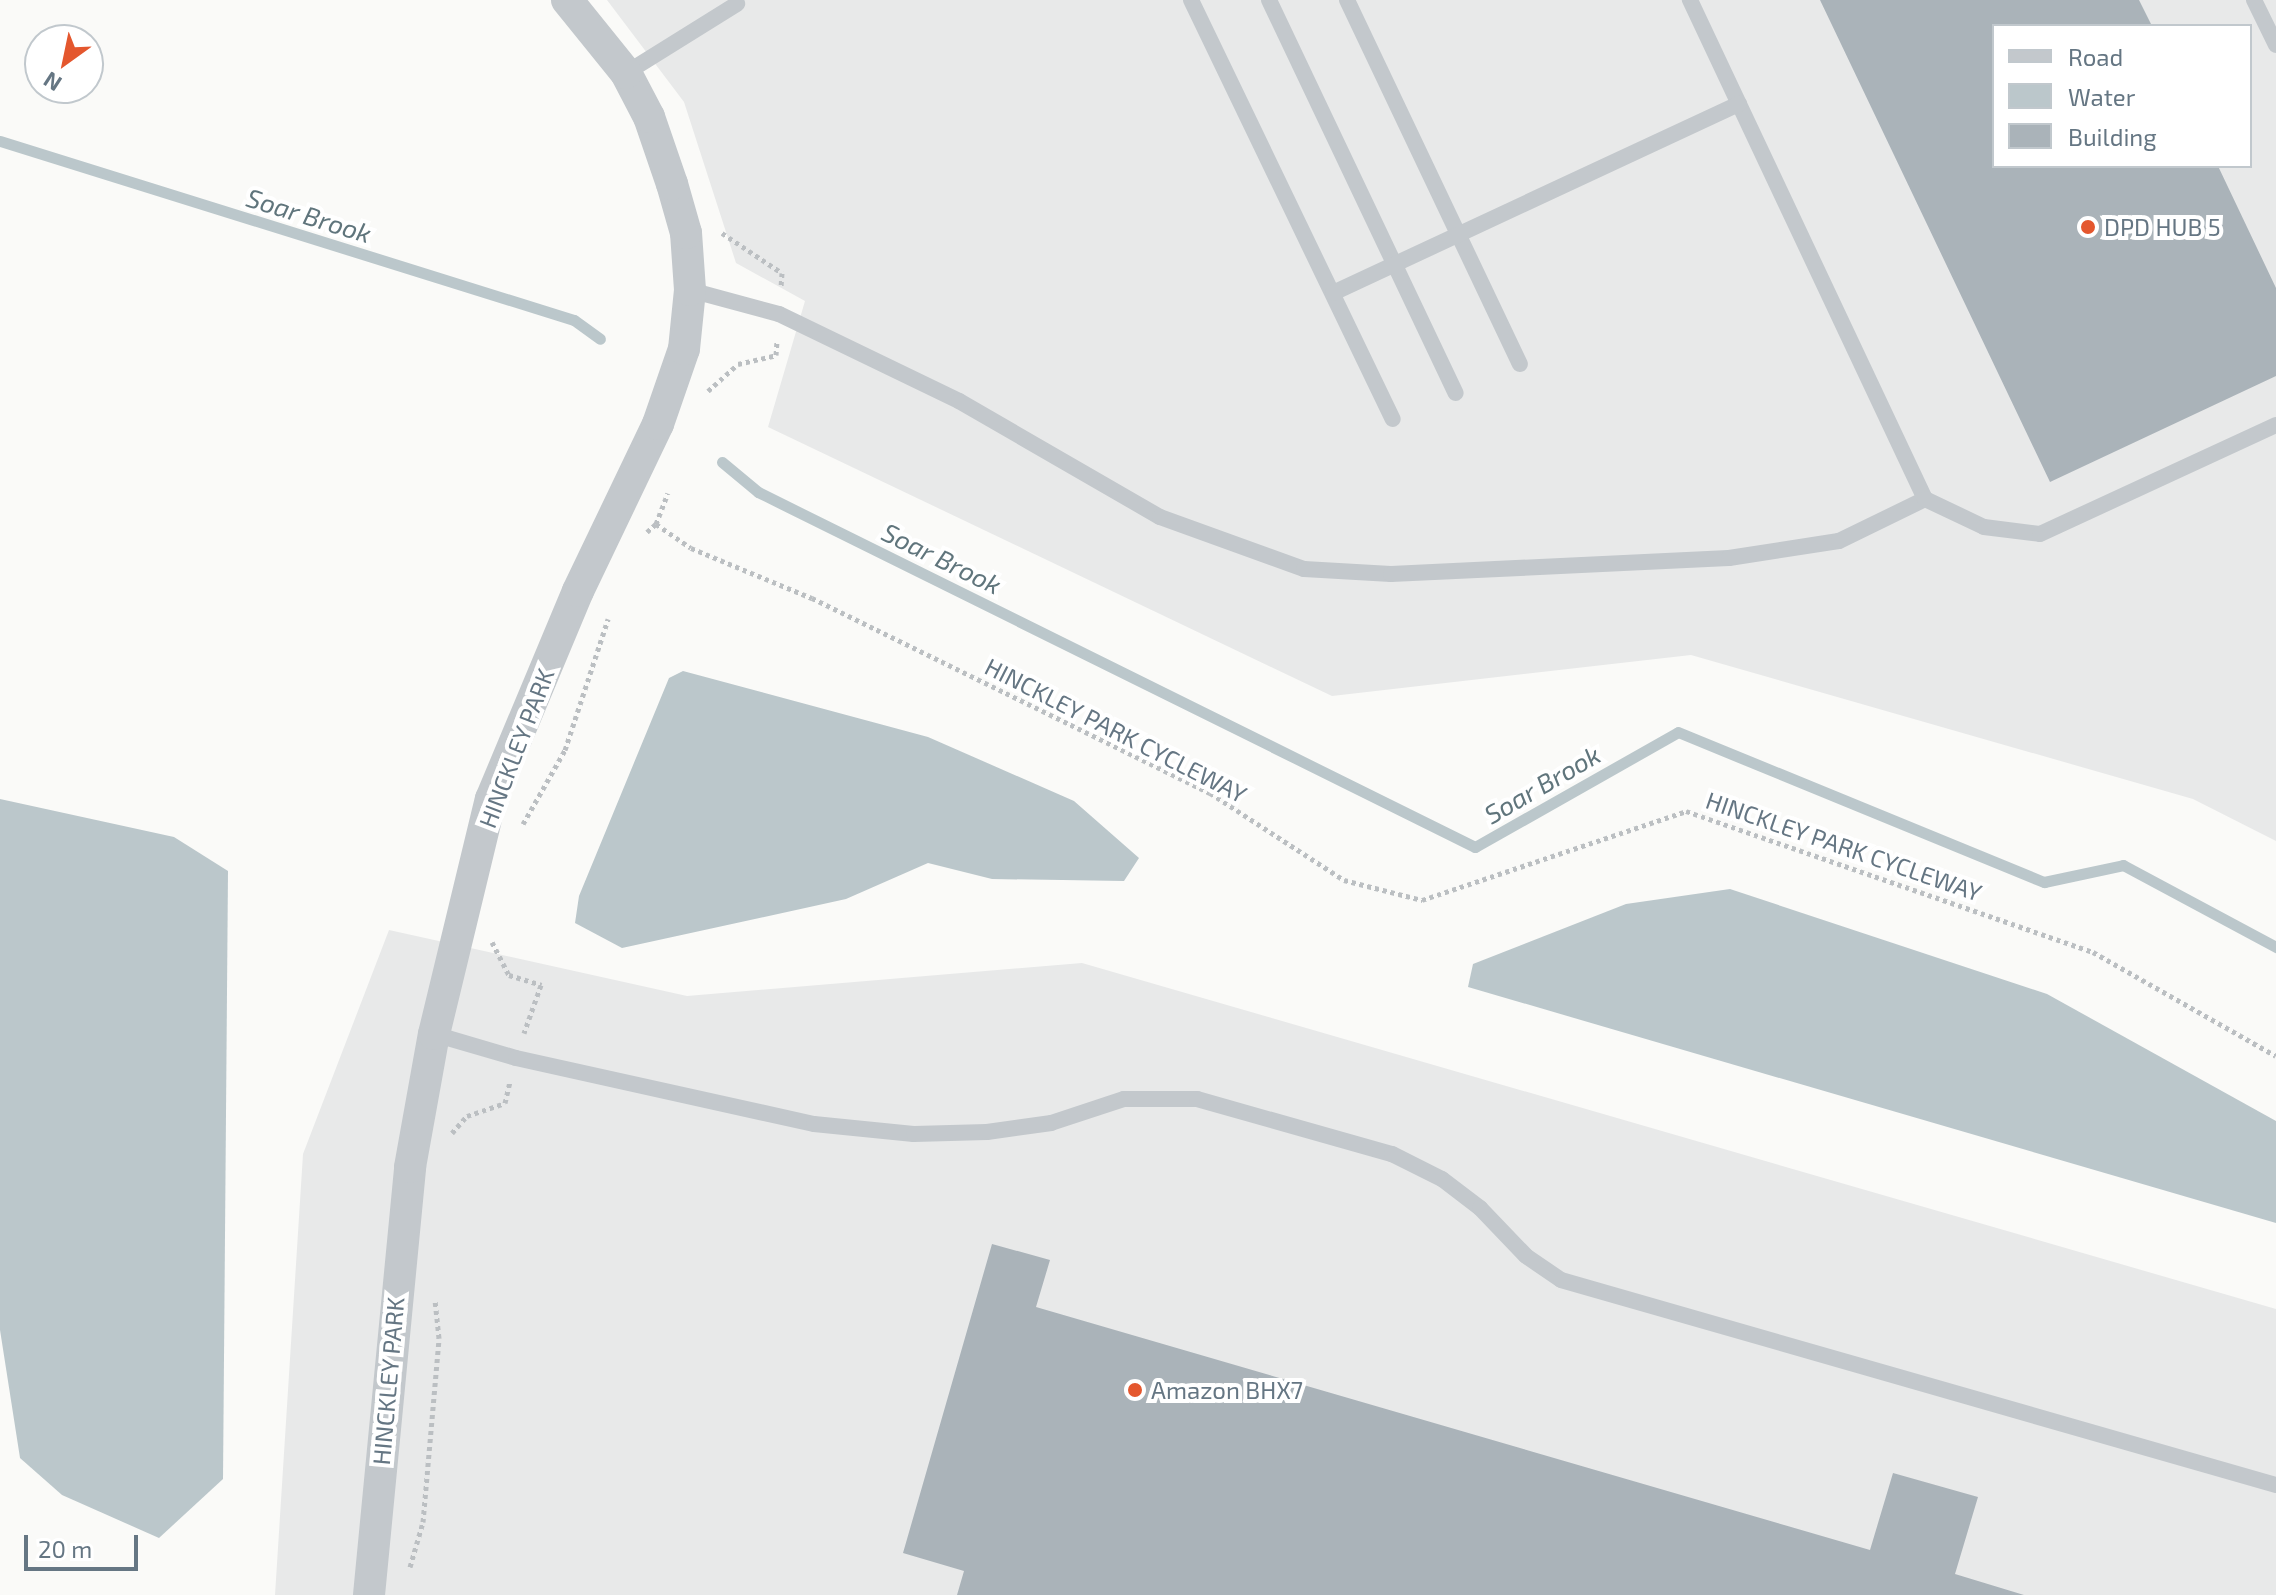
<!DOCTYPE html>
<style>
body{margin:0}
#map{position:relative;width:2276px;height:1595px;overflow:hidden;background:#fafaf8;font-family:"Exo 2",sans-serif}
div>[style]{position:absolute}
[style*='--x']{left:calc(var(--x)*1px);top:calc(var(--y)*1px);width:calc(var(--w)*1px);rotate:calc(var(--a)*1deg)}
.built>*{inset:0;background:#e8e9e9}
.water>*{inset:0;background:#bbc7cb}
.stream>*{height:11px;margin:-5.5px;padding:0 5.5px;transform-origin:5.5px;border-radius:5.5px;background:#bbc7cb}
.building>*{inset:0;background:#aab3b9}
.path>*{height:5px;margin-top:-2.5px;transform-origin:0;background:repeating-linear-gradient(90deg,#bbbfc2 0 4px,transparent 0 8px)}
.lane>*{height:16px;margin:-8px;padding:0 8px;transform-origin:8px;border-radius:8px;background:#c3c8cc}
.street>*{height:32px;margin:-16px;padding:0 16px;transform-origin:16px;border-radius:16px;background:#c3c8cc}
.dots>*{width:22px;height:22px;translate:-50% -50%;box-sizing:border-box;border:4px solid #fff;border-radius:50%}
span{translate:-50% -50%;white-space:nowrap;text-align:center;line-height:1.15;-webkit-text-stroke:8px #fff;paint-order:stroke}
.poi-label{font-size:24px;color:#657683}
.left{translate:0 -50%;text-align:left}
.street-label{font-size:24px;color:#657683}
.water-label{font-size:26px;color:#60757c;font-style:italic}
.legend{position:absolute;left:1992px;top:24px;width:260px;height:144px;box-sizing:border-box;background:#fff;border:2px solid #c1c8cd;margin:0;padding:10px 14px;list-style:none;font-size:24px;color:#657683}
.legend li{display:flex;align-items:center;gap:16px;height:40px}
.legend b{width:40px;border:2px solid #c1c8cd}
.north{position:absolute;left:24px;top:24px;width:80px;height:80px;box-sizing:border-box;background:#fff;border:2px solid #c1c8cd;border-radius:50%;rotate:213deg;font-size:22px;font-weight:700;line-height:32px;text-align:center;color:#657683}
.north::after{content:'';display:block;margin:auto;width:28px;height:36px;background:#e4572e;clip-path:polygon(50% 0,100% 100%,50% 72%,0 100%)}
.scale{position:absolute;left:24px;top:1535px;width:114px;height:36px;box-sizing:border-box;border:4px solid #657683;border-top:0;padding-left:10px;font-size:24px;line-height:28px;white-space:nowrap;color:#657683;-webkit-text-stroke:6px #fff;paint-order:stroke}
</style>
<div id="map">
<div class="built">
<i style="clip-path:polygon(evenodd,607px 0,2276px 0,2276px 841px,2193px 799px,1691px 655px,1332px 696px,768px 427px,805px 301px,736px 263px,684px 102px,607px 0,1994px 26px,2250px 26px,2250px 166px,1994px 166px,1994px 26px)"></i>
<i style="clip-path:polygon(389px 930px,687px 996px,1082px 963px,2276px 1309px,2276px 1595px,275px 1595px,303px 1154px)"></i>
</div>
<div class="water">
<i style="clip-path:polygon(683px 671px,928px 737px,1074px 801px,1139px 858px,1124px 881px,992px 879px,928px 863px,846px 899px,622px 948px,575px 923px,579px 896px,669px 678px)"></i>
<i style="clip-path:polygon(0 799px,174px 837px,228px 871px,223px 1479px,159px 1538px,62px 1495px,20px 1458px,0 1330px)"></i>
<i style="clip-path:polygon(1730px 889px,2047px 994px,2276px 1121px,2276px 1223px,1468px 987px,1473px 964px,1626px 904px)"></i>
</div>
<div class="stream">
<i style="--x:0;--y:141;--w:601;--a:17.32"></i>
<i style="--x:574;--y:320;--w:32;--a:36"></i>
<i style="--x:722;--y:462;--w:47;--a:39.8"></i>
<i style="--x:758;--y:492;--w:800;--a:26.34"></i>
<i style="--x:1475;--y:847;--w:233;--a:-29.5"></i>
<i style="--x:1678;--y:732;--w:396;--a:22.3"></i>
<i style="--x:2044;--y:882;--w:81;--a:-12.1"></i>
<i style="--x:2123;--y:865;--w:174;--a:28.2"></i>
</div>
<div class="building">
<i style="clip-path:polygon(1820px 0,2139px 0,2152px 26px,1994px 26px,1994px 166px,2218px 166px,2276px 288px,2276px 376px,2050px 482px)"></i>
<i style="clip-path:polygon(992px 1244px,1050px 1260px,1036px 1307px,1870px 1550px,1893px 1473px,1978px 1497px,1955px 1574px,2024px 1595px,957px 1595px,964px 1571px,903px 1553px)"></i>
</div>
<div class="path">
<i style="--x:722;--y:233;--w:72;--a:33.7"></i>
<i style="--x:782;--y:273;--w:14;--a:94"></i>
<i style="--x:708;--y:391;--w:40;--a:-42"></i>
<i style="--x:738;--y:364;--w:39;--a:-13"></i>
<i style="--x:776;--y:355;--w:14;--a:-86"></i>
<i style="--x:656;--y:524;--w:42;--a:34.4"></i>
<i style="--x:691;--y:548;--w:131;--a:22.5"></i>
<i style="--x:812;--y:598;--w:443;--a:26.1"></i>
<i style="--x:1210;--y:793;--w:160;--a:33"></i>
<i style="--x:1344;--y:880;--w:81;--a:14.4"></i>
<i style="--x:1422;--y:900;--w:279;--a:-18.6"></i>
<i style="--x:1686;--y:811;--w:431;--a:19.1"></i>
<i style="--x:2093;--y:952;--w:210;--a:29.6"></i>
<i style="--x:647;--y:532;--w:12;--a:-42"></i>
<i style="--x:656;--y:524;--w:33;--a:-69"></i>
<i style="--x:523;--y:824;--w:85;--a:-60.4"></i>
<i style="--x:565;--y:750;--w:138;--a:-71.8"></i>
<i style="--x:492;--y:942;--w:37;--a:63"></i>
<i style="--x:509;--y:975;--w:34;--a:17"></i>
<i style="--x:541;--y:985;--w:51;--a:109.5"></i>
<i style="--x:452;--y:1133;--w:23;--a:-49"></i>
<i style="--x:467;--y:1116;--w:40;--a:-18.9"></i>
<i style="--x:505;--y:1103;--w:23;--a:-77"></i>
<i style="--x:410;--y:1567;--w:47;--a:-73.9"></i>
<i style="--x:423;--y:1522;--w:185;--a:-85"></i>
<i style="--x:439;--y:1338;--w:38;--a:-96"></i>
</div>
<div class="lane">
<i style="--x:1191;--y:0;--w:465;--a:64.3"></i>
<i style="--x:1269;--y:0;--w:435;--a:64.6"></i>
<i style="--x:1347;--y:0;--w:403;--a:64.6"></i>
<i style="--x:2254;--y:0;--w:50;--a:63.9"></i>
<i style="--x:626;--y:73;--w:131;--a:-31.9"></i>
<i style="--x:690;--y:290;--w:92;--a:15.1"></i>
<i style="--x:779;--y:314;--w:200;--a:25.8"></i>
<i style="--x:959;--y:401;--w:232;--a:30"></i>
<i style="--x:1160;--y:517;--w:153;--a:19.9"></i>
<i style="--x:1304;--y:569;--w:87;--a:3.3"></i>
<i style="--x:1391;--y:574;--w:338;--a:-2.7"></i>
<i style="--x:1729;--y:558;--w:111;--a:-8.8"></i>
<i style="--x:1839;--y:541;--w:96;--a:-26"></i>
<i style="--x:1925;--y:499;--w:552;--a:-115.22"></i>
<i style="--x:1333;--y:293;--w:448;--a:-25"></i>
<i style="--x:1925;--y:499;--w:65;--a:25.4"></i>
<i style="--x:1984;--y:527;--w:56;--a:7.1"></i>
<i style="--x:2040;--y:534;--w:260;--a:-24.8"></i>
<i style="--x:434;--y:1034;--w:85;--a:16.3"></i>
<i style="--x:516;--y:1058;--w:305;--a:12.5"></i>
<i style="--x:814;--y:1124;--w:100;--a:5.7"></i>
<i style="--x:914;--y:1134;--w:73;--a:-1.6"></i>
<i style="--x:987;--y:1132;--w:65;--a:-8"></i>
<i style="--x:1051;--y:1123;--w:77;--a:-18.2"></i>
<i style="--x:1124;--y:1099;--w:73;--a:0"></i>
<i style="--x:1197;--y:1099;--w:203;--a:15.8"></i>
<i style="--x:1392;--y:1154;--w:56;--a:26.6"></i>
<i style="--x:1442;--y:1179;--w:48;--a:37.3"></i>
<i style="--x:1480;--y:1208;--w:66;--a:46.2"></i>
<i style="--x:1526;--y:1256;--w:42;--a:34.4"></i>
<i style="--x:1561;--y:1280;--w:744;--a:16"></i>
</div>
<div class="street">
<i style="--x:369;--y:1595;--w:430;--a:-84.5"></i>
<i style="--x:410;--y:1167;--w:135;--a:-79.8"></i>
<i style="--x:434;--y:1034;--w:242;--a:-76.4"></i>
<i style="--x:491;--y:799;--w:225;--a:-67.3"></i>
<i style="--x:578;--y:591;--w:185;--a:-64.4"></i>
<i style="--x:658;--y:424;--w:79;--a:-70.9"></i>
<i style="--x:684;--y:349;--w:59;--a:-84.2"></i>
<i style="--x:690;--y:290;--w:57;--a:-94"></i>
<i style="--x:686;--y:233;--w:51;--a:-105.9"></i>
<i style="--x:672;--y:184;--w:71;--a:-108.9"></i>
<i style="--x:649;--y:117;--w:50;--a:-117.6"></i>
<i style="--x:626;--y:73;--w:94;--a:-128.9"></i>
</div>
<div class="dots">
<i style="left:2088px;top:227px;background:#e4572e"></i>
<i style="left:1135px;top:1390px;background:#e4572e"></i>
</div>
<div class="poi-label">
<span class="left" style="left:2104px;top:227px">DPD HUB 5</span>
<span class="left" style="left:1151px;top:1390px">Amazon BHX7</span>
</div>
<div class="street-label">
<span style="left:1116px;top:730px;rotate:27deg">HINCKLEY PARK CYCLEWAY</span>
<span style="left:516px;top:748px;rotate:-69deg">HINCKLEY PARK</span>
<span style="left:1844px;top:846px;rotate:19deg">HINCKLEY PARK CYCLEWAY</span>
<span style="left:388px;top:1381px;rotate:-85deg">HINCKLEY PARK</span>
</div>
<div class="water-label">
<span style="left:309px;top:215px;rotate:17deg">Soar Brook</span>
<span style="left:942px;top:558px;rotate:26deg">Soar Brook</span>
<span style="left:1542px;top:784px;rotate:-30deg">Soar Brook</span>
</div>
<ul class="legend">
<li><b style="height:10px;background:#c3c8cc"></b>Road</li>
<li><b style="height:22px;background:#bbc7cb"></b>Water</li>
<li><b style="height:22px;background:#aab3b9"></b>Building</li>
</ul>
<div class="north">N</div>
<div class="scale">20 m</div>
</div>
